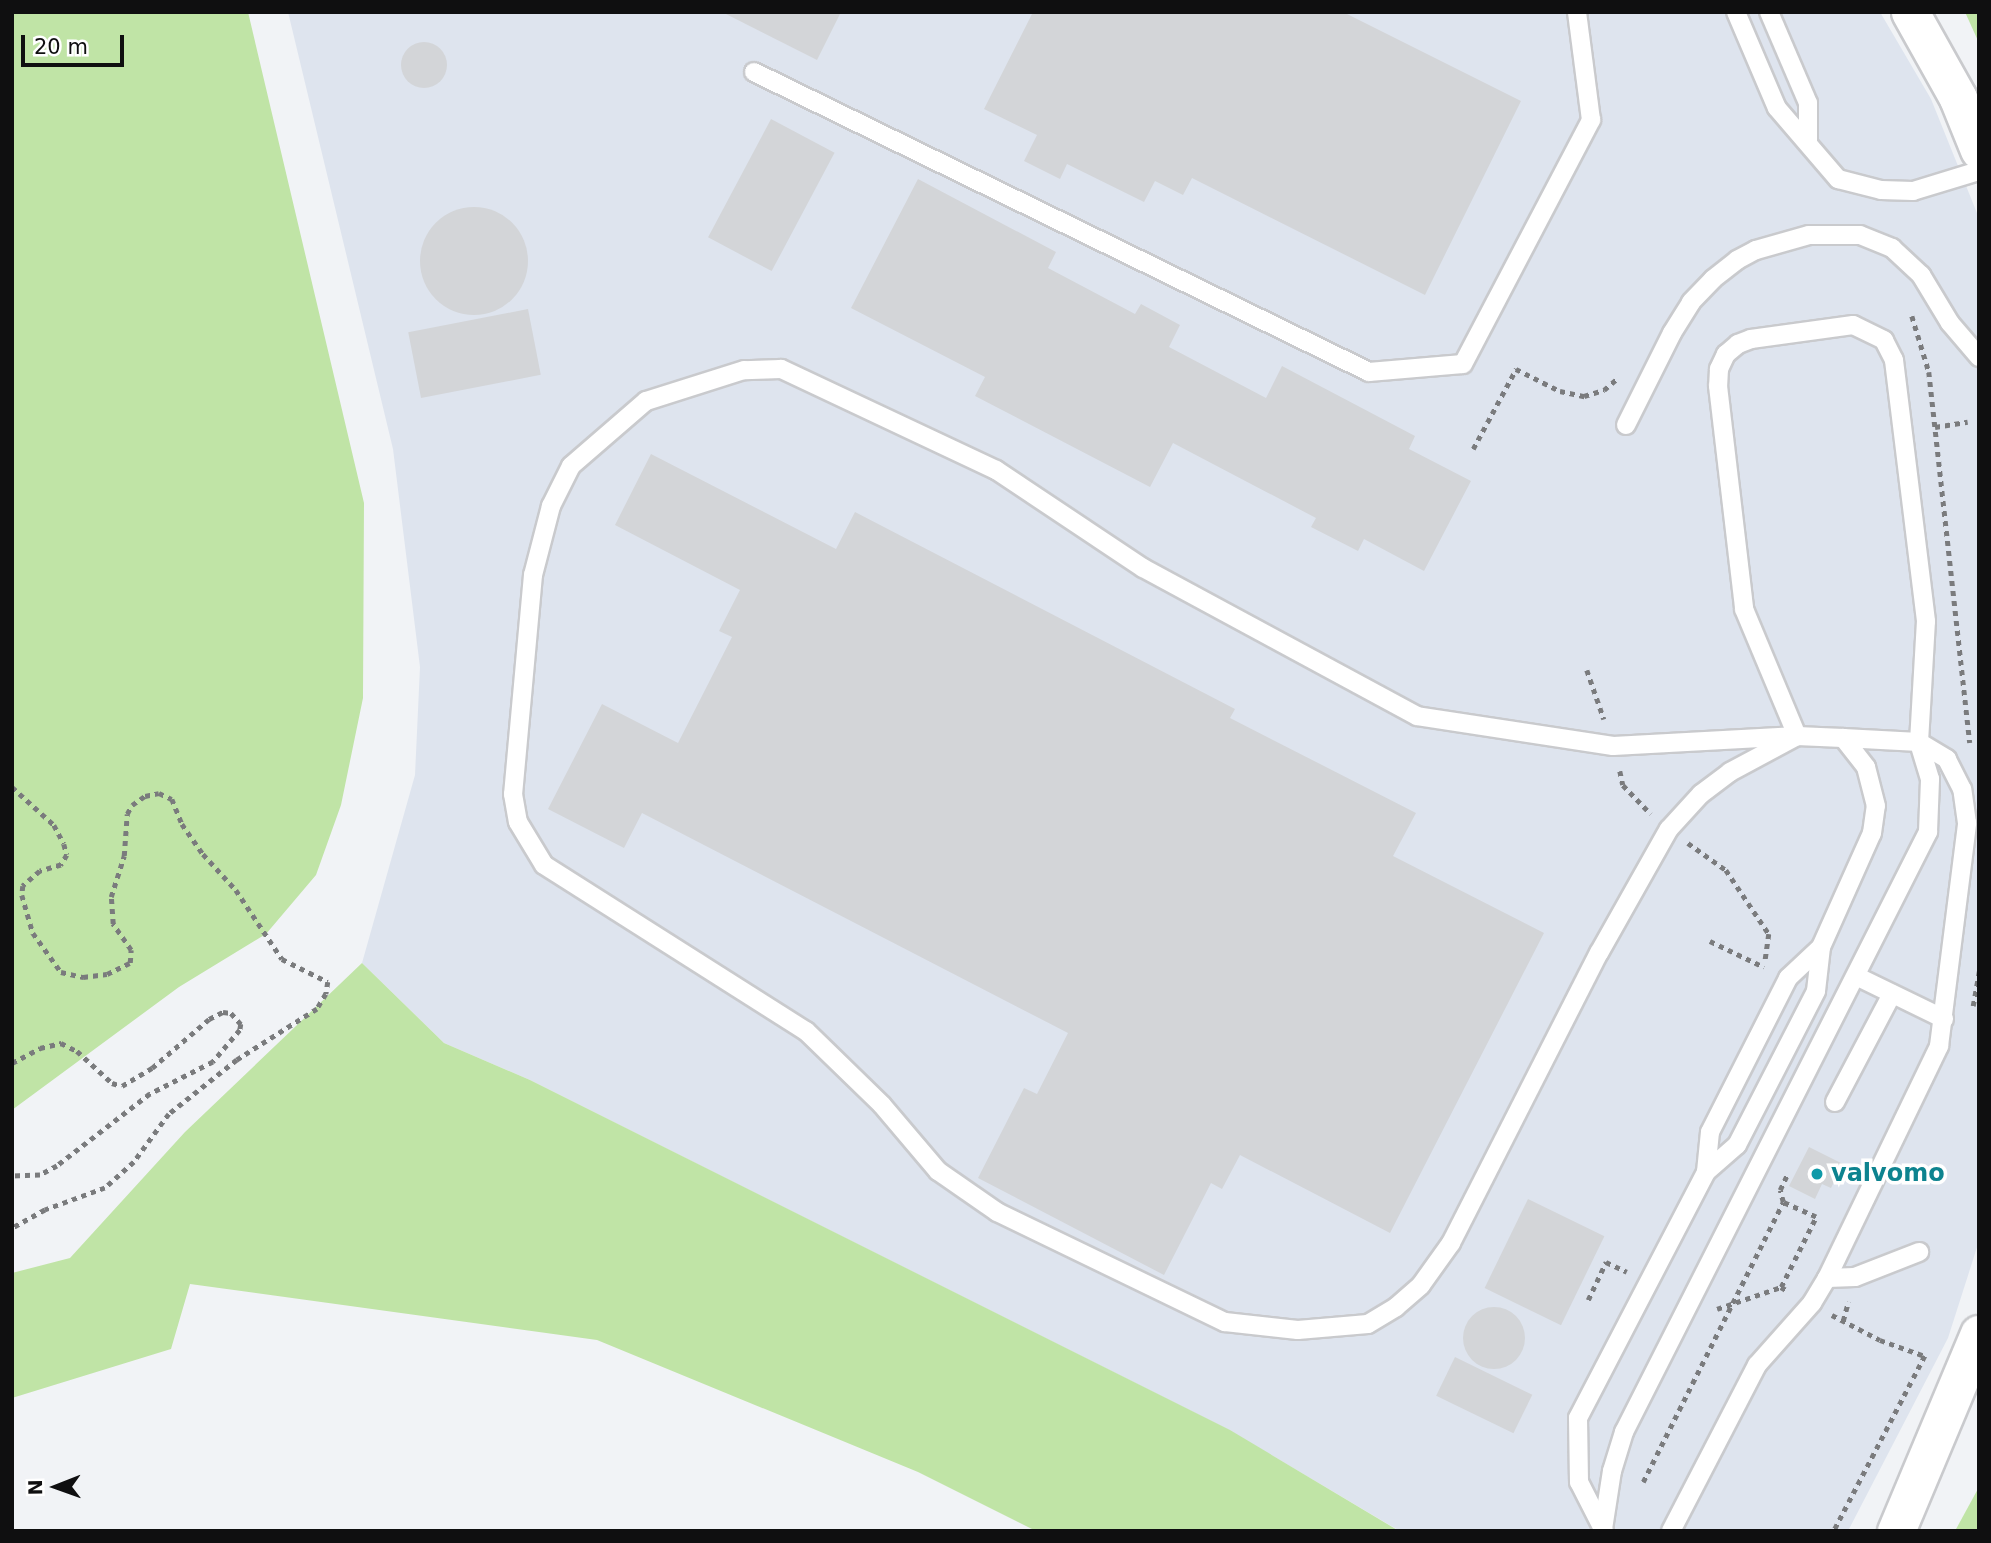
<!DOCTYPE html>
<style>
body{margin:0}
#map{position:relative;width:1991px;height:1543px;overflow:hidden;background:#f1f3f6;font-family:"DejaVu Sans",sans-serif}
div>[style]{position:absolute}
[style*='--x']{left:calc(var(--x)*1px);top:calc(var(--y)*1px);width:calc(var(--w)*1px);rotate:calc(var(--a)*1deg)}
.built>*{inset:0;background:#dee4ee}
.green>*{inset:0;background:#c0e4a6}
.building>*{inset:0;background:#d3d5d8;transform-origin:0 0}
.round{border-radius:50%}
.path>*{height:4.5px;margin-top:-2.25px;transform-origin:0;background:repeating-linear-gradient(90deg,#7a7b7d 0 5px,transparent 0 10px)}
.roads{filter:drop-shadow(2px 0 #c9cacd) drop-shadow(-2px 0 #c9cacd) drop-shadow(0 2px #c9cacd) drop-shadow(0 -2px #c9cacd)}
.lane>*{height:18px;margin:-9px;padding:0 9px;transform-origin:9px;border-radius:9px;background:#fff}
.street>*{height:37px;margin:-18.5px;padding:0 18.5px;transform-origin:18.5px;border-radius:18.5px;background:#fff}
.dots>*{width:19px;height:19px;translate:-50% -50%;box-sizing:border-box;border:4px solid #fff;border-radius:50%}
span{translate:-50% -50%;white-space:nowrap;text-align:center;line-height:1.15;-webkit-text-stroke:7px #fff;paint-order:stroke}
.culture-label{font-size:24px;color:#0d838f;font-weight:700}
.left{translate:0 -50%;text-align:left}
.frame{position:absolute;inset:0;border:14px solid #0f0f10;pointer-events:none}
.north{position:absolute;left:21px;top:1452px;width:70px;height:70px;-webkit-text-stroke:5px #fff;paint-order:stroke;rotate:269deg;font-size:19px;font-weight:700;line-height:28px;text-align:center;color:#0f0f10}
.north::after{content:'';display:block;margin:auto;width:24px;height:32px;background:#0f0f10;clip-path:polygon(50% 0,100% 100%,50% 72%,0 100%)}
.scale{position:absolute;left:21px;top:35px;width:103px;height:32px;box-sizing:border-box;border:4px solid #0f0f10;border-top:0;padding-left:9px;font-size:21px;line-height:24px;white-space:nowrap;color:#0f0f10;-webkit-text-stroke:5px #fff;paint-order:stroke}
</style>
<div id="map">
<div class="built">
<i style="clip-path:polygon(288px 12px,1880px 12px,1931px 99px,1979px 218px,1979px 1241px,1948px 1338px,1848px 1531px,1398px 1530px,1229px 1430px,530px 1080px,444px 1043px,362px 963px,415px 775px,420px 667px,393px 449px)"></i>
</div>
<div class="green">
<i style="clip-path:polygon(12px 12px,248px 12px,364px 503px,363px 698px,341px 805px,316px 875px,266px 934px,179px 987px,12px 1110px)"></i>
<i style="clip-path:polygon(1965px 12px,1979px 12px,1979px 43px)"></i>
<i style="clip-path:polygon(362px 963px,444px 1043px,530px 1080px,1230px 1430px,1399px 1531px,1036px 1531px,918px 1472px,597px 1340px,190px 1284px,171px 1349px,12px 1398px,12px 1273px,70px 1258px,185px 1132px)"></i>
<i style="clip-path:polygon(1979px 1487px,1979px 1531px,1955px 1531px)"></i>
</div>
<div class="building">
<i style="clip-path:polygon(722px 12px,841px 12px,817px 60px)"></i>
<i style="clip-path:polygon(1033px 12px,1343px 12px,1521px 101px,1425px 295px,1192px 178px,1183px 195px,1155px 181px,1144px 202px,1067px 164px,1060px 179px,1024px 161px,1037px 135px,984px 109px)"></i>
<i class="round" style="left:401px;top:42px;width:46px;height:46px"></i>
<i style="left:771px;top:119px;width:72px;height:134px;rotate:28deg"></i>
<i style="clip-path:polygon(918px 179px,1056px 252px,1048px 268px,1135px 314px,1141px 304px,1180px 325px,1169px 347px,1266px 398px,1282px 366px,1415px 436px,1409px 449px,1471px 481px,1424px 571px,1364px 539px,1358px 551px,1311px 527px,1316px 518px,1173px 443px,1150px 487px,975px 396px,985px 377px,851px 308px)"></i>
<i class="round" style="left:420px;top:207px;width:108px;height:108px"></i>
<i style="left:528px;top:309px;width:67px;height:122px;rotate:79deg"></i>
<i style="clip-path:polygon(651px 454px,836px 549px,855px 512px,1235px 709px,1230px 718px,1416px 813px,1393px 856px,1544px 933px,1390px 1233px,1240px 1155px,1222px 1189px,1211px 1183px,1164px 1275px,978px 1178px,1024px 1088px,1037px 1094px,1068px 1033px,642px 813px,624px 848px,548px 809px,602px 704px,678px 743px,732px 637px,719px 631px,740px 590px,615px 525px)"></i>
<i style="clip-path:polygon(1809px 1147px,1843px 1164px,1831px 1188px,1822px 1184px,1815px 1199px,1789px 1186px)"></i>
<i style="left:1528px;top:1199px;width:85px;height:99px;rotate:26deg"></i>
<i class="round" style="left:1463px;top:1307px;width:62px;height:62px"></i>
<i style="left:1455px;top:1357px;width:86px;height:43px;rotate:26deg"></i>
</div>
<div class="path">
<i style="--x:1912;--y:316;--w:59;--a:73.1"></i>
<i style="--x:1929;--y:372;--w:373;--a:83.7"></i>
<i style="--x:1935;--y:427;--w:33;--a:-9"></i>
<i style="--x:1473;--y:449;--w:91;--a:-61.7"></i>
<i style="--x:1516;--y:369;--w:49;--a:26.6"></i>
<i style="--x:1560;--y:391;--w:25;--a:12"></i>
<i style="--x:1584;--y:396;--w:21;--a:-17"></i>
<i style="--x:1604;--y:390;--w:18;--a:-41"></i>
<i style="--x:1587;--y:670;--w:52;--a:70.9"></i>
<i style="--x:1620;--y:771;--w:14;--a:78"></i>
<i style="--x:1623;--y:785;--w:40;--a:46"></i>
<i style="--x:12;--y:787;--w:57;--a:42.1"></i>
<i style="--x:54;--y:825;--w:21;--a:62"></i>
<i style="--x:64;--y:844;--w:11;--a:75"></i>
<i style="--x:67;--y:855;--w:12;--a:121"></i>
<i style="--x:61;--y:865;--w:22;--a:164"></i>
<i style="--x:40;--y:871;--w:23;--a:139"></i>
<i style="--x:23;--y:886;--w:9;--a:96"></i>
<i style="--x:22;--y:895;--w:40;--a:74"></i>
<i style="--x:33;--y:933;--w:48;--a:54.3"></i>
<i style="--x:61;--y:972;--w:23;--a:13"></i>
<i style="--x:83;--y:977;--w:24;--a:-7"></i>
<i style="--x:107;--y:974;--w:25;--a:-26"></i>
<i style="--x:130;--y:963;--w:13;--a:-86"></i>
<i style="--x:131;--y:950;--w:32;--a:-125"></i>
<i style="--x:113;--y:924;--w:27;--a:-94"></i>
<i style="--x:111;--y:897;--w:43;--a:-72.4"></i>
<i style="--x:124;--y:856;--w:42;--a:-85.9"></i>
<i style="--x:127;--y:814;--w:10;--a:-61"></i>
<i style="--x:132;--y:805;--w:16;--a:-35"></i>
<i style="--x:145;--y:796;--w:14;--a:-12"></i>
<i style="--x:159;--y:793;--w:14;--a:25"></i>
<i style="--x:172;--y:799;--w:27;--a:68"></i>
<i style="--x:182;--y:824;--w:37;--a:55"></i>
<i style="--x:203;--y:854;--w:49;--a:47.5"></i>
<i style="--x:236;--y:890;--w:83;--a:56.3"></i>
<i style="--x:282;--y:959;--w:51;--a:26.6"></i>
<i style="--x:328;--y:982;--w:12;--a:99"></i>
<i style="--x:326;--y:994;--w:17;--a:121"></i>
<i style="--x:317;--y:1009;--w:95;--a:147.5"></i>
<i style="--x:237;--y:1060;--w:87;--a:141.5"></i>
<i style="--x:169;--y:1114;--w:59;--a:126.1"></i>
<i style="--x:134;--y:1162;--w:39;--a:138"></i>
<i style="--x:105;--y:1188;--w:64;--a:159.9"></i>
<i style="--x:45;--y:1210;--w:38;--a:151"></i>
<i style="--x:1688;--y:843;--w:47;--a:35.4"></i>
<i style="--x:1726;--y:870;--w:77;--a:56.1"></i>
<i style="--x:1769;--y:934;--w:29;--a:98"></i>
<i style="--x:1710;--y:941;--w:60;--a:25.7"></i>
<i style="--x:1973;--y:1006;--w:36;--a:-80"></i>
<i style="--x:12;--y:1063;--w:32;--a:-28"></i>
<i style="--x:40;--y:1048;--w:22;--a:-13"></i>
<i style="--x:61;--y:1043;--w:18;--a:27"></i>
<i style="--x:77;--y:1051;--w:47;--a:42.4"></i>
<i style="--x:112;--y:1083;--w:10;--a:17"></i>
<i style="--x:122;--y:1086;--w:35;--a:-31"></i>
<i style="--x:152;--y:1068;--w:75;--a:-40.7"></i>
<i style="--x:209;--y:1019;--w:16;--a:-27"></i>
<i style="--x:223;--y:1012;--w:8;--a:7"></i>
<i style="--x:231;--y:1013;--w:15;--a:48"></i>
<i style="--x:241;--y:1024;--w:6;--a:99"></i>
<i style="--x:240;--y:1030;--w:42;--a:130.2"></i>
<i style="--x:213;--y:1062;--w:71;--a:153.1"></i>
<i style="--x:150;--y:1094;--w:118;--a:142.3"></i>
<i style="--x:57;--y:1166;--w:19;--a:152"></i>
<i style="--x:40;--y:1175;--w:28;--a:178"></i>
<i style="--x:1781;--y:1287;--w:78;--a:-63.4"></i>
<i style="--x:1816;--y:1217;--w:36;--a:-156"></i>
<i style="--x:1588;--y:1300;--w:42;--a:-64.7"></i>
<i style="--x:1606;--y:1262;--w:23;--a:25"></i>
<i style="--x:1717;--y:1309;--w:68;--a:-19"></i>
<i style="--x:1781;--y:1287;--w:8;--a:30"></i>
<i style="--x:1832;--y:1315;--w:54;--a:27.5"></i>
<i style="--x:1880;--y:1340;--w:48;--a:19.6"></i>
<i style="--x:1925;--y:1356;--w:197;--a:117.5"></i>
<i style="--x:1843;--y:1321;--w:20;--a:-75"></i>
<i style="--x:1643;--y:1482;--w:313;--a:-63.4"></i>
<i style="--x:1783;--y:1202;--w:12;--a:-104"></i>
<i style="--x:1780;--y:1190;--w:17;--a:-65"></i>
</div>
<div class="roads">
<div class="lane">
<i style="--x:1736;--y:12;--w:104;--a:66.9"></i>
<i style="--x:1777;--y:108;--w:94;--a:49.3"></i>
<i style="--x:1838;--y:179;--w:44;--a:14.3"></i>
<i style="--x:1881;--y:190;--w:32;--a:2"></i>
<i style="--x:1913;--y:191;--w:69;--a:-16.9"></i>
<i style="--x:1769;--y:12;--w:99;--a:66.8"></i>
<i style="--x:1808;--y:103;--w:39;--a:90"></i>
<i style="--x:754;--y:72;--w:684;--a:26"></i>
<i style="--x:1369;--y:372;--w:94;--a:-4.9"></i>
<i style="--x:1463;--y:364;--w:276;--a:-62.3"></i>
<i style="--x:1591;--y:120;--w:109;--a:-97.4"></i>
<i style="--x:1626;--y:425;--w:103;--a:-63.4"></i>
<i style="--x:1672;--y:333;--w:36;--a:-58"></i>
<i style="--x:1691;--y:302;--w:32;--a:-46"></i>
<i style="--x:1713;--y:279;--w:31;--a:-38"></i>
<i style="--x:1737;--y:260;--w:21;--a:-28"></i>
<i style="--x:1756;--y:250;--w:55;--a:-15.8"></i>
<i style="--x:1809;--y:235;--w:51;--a:0"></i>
<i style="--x:1860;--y:235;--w:35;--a:22"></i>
<i style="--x:1892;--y:248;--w:40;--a:43"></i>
<i style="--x:1921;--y:275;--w:56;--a:58.9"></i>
<i style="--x:1950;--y:323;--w:45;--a:49.5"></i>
<i style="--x:1856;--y:976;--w:98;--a:26"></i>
<i style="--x:1835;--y:1102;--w:122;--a:-62.2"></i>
<i style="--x:1706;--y:1172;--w:41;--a:-41.1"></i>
<i style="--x:1737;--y:1145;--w:173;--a:-62.8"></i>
<i style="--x:1816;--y:991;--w:44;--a:-83.5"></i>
<i style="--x:1821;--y:947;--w:125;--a:-65.9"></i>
<i style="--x:1872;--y:833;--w:27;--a:-82"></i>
<i style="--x:1876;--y:806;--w:40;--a:-104.4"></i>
<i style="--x:1866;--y:767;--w:37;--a:-128"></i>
<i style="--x:1843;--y:738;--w:46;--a:-177.5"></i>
<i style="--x:1797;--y:736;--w:184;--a:176.9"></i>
<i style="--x:1613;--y:746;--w:198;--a:-171.3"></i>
<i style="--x:1417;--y:716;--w:311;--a:-151.6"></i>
<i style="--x:1143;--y:568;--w:177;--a:-146.3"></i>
<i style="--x:996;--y:470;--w:238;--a:-154.8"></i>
<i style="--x:781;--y:369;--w:37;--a:178"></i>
<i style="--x:744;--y:370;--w:103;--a:162.4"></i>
<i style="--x:646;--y:401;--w:99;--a:139.1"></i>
<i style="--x:571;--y:466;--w:45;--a:116.6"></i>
<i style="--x:551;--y:506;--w:71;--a:104.6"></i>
<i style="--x:533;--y:575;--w:220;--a:95.2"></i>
<i style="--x:513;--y:794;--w:28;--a:80"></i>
<i style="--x:518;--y:822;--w:50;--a:58.8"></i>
<i style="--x:544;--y:865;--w:310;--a:32.4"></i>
<i style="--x:806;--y:1031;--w:106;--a:44.2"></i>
<i style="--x:882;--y:1105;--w:87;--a:49.7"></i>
<i style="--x:938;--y:1171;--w:72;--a:34.8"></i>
<i style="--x:997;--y:1212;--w:253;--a:25.8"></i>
<i style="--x:1225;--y:1322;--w:73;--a:6.3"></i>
<i style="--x:1298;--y:1330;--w:70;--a:-4.9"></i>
<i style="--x:1368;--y:1324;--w:33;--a:-31"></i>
<i style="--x:1396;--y:1307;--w:33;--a:-41"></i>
<i style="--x:1421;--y:1285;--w:52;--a:-54.5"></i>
<i style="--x:1451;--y:1243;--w:326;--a:-63"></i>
<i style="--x:1599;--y:953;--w:142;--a:-60.6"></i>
<i style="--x:1669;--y:829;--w:47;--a:-47.6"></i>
<i style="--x:1701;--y:794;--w:36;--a:-37"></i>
<i style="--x:1730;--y:772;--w:76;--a:-28.2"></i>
<i style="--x:1827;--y:1278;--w:28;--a:-2"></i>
<i style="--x:1855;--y:1277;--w:69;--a:-21.3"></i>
<i style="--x:1603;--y:1529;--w:59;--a:-81.2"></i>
<i style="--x:1612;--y:1471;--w:41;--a:-72.9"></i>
<i style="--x:1624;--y:1432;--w:673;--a:-63.13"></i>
<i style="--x:1928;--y:832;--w:53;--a:-87.8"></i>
<i style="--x:1930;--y:779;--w:39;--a:-107"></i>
<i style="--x:1919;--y:742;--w:121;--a:-86.7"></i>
<i style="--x:1926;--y:621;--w:263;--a:-97"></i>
<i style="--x:1894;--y:360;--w:22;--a:-117"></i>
<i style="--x:1884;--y:340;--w:34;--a:-154"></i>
<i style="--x:1853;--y:325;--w:103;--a:172.2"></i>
<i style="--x:1751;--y:339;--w:14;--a:159"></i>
<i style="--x:1738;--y:344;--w:16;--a:140"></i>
<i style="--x:1726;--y:354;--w:17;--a:115"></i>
<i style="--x:1719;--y:369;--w:17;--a:93"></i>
<i style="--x:1718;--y:386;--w:225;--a:83.3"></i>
<i style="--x:1744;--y:609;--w:138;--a:67.3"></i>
<i style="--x:1604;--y:1531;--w:55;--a:-117"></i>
<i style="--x:1579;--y:1482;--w:64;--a:-90.9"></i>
<i style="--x:1578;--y:1418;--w:277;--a:-62.5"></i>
<i style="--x:1706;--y:1172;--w:40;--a:-84.3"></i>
<i style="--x:1710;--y:1132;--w:173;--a:-63.1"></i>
<i style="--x:1788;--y:978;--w:45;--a:-43.2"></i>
<i style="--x:1671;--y:1531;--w:187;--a:-62.6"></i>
<i style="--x:1757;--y:1365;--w:83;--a:-48.4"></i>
<i style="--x:1812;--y:1303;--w:29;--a:-59"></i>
<i style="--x:1827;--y:1278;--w:258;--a:-64.2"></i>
<i style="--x:1939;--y:1046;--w:225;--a:-82.8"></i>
<i style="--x:1967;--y:823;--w:34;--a:-98"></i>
<i style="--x:1962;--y:789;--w:34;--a:-117"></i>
<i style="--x:1947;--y:759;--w:33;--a:-149"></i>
<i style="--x:1919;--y:742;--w:76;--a:-177"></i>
</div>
<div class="street">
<i style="--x:1910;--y:12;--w:98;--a:60.8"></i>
<i style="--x:1958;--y:98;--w:56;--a:68"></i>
<i style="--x:1896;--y:1531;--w:214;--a:-67.2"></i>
</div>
</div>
<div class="dots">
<i style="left:1817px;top:1174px;background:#0f9aa8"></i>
</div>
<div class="culture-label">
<span class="left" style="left:1831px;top:1174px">valvomo</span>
</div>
<div class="frame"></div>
<div class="north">N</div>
<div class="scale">20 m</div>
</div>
